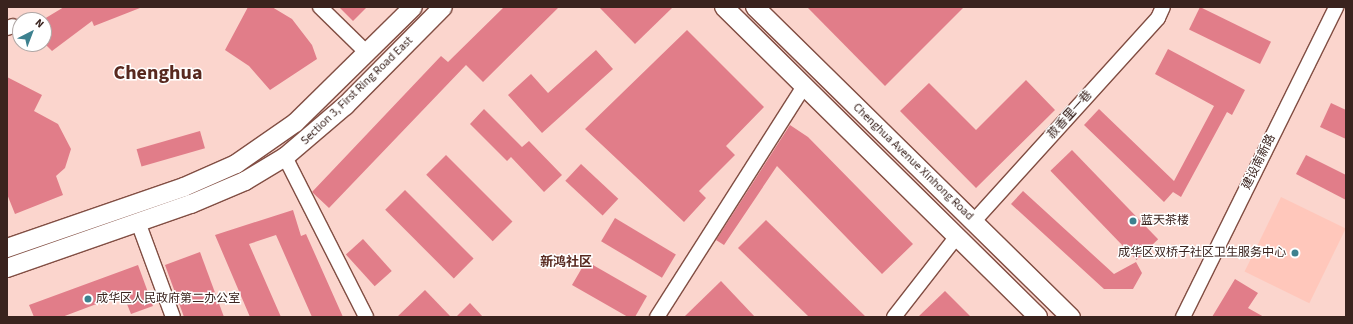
<!DOCTYPE html>
<meta charset="utf-8">
<style>
body{margin:0}
#map{position:relative;width:1353px;height:324px;overflow:hidden;background:#fbd5cd;font-family:"Source Sans 3","Noto Sans SC",sans-serif}
div>[style]{position:absolute}
[style*='--x']{left:calc(var(--x)*1px);top:calc(var(--y)*1px);width:calc(var(--w)*1px);rotate:calc(var(--a)*1deg)}
.built>*{inset:0;background:#ffc7bb;transform-origin:0 0}
.building>*{inset:0;background:#e17d89;transform-origin:0 0}
.roads{filter:drop-shadow(1px 0 #814e43) drop-shadow(-1px 0 #814e43) drop-shadow(0 1px #814e43) drop-shadow(0 -1px #814e43)}
.minor>*{height:14px;margin:-7px;padding:0 7px;transform-origin:7px;border-radius:7px;background:#fff}
.major>*{height:18px;margin:-9px;padding:0 9px;transform-origin:9px;border-radius:9px;background:#fff}
.dots>*{width:11px;height:11px;translate:-50% -50%;box-sizing:border-box;border:2px solid #fff;border-radius:50%}
span{translate:-50% -50%;white-space:nowrap;text-align:center;line-height:1.15;-webkit-text-stroke:3px #fff;paint-order:stroke}
.street-label{font-size:12px;color:#3a231e}
.poi-label{font-size:12px;color:#3a231e}
.left{translate:0 -50%;text-align:left}
.right{translate:-100% -50%;text-align:right}
.neighbourhood-label{font-size:13px;color:#58291f;font-weight:700}
.town-label{font-size:20px;color:#58291f;font-weight:700}
.frame{position:absolute;inset:0;border:8px solid #3a231e;pointer-events:none}
.north{position:absolute;left:12px;top:12px;width:40px;height:40px;box-sizing:border-box;background:#fff;border:1px solid #b0a7a5;border-radius:50%;rotate:42deg;font-size:11px;font-weight:700;line-height:16px;text-align:center;color:#3a231e}
.north::after{content:'';display:block;margin:auto;width:14px;height:18px;background:#3d818f;clip-path:polygon(50% 0,100% 100%,50% 72%,0 100%)}
</style>
<div id="map">
<div class="built">
<i style="left:1281px;top:197px;width:72px;height:83px;rotate:26deg"></i>
</div>
<div class="building">
<i style="clip-path:polygon(64px 7px,140px 7px,140px 8px,94px 26px,92px 21px,52px 51px,44px 43px,44px 19px)"></i>
<i style="clip-path:polygon(248px 7px,272px 7px,292px 19px,312px 45px,317px 59px,270px 90px,249px 66px,225px 50px)"></i>
<i style="clip-path:polygon(339px 7px,367px 7px,353px 21px)"></i>
<i style="clip-path:polygon(504px 7px,559px 7px,483px 82px,466px 65px,329px 208px,312px 192px,441px 56px,448px 62px)"></i>
<i style="clip-path:polygon(599px 7px,673px 7px,635px 44px)"></i>
<i style="clip-path:polygon(807px 7px,964px 7px,885px 86px)"></i>
<i style="left:1200px;top:7px;width:79px;height:25px;rotate:26deg"></i>
<i style="clip-path:polygon(687px 30px,764px 107px,726px 146px,735px 155px,699px 191px,706px 198px,684px 222px,585px 129px)"></i>
<i style="clip-path:polygon(1168px 49px,1245px 90px,1232px 115px,1227px 112px,1181px 197px,1173px 192px,1164px 202px,1084px 125px,1099px 109px,1174px 181px,1214px 106px,1155px 74px)"></i>
<i style="clip-path:polygon(596px 50px,613px 69px,542px 133px,508px 95px,531px 74px,548px 93px)"></i>
<i style="clip-path:polygon(7px 77px,42px 95px,34px 111px,58px 124px,71px 149px,65px 168px,56px 176px,63px 195px,15px 214px,7px 194px)"></i>
<i style="clip-path:polygon(1026px 80px,1055px 110px,976px 188px,900px 111px,929px 83px,976px 130px)"></i>
<i style="clip-path:polygon(1331px 103px,1346px 110px,1346px 139px,1320px 127px)"></i>
<i style="clip-path:polygon(484px 109px,522px 147px,529px 141px,562px 175px,544px 192px,511px 157px,507px 161px,470px 124px)"></i>
<i style="clip-path:polygon(790px 125px,808px 137px,913px 244px,882px 274px,777px 166px,724px 245px,716px 240px)"></i>
<i style="left:200px;top:131px;width:18px;height:66px;rotate:74deg"></i>
<i style="left:1072px;top:150px;width:124px;height:30px;rotate:46deg"></i>
<i style="left:446px;top:155px;width:94px;height:28px;rotate:45deg"></i>
<i style="clip-path:polygon(1306px 155px,1346px 175px,1346px 200px,1296px 174px)"></i>
<i style="left:581px;top:164px;width:51px;height:23px;rotate:43deg"></i>
<i style="left:405px;top:190px;width:97px;height:28px;rotate:45deg"></i>
<i style="clip-path:polygon(1023px 191px,1114px 274px,1136px 262px,1142px 273px,1133px 289px,1104px 289px,1011px 204px)"></i>
<i style="clip-path:polygon(293px 210px,301px 236px,306px 234px,343px 317px,312px 317px,276px 235px,249px 244px,281px 317px,250px 317px,215px 235px)"></i>
<i style="left:615px;top:218px;width:71px;height:27px;rotate:31deg"></i>
<i style="clip-path:polygon(766px 220px,866px 317px,809px 317px,738px 248px)"></i>
<i style="left:363px;top:239px;width:43px;height:23px;rotate:48deg"></i>
<i style="clip-path:polygon(200px 252px,224px 317px,184px 317px,165px 265px)"></i>
<i style="clip-path:polygon(586px 261px,647px 296px,635px 317px,628px 317px,572px 285px)"></i>
<i style="clip-path:polygon(138px 265px,153px 306px,131px 314px,123px 294px,62px 317px,34px 317px,29px 305px)"></i>
<i style="clip-path:polygon(1235px 279px,1258px 293px,1248px 308px,1264px 317px,1212px 317px)"></i>
<i style="clip-path:polygon(721px 281px,755px 317px,684px 317px)"></i>
<i style="clip-path:polygon(425px 290px,451px 317px,397px 317px)"></i>
<i style="clip-path:polygon(945px 291px,971px 317px,918px 317px)"></i>
<i style="clip-path:polygon(470px 303px,483px 317px,456px 317px)"></i>
</div>
<div class="roads">
<div class="minor">
<i style="--x:320;--y:7;--w:66;--a:44.4"></i>
<i style="--x:7;--y:28;--w:6;--a:-18"></i>
<i style="--x:285;--y:157;--w:179;--a:63.1"></i>
<i style="--x:974;--y:221;--w:274;--a:-47.8"></i>
<i style="--x:1158;--y:18;--w:12;--a:-66"></i>
<i style="--x:138;--y:222;--w:101;--a:69.8"></i>
<i style="--x:657;--y:317;--w:274;--a:-57.5"></i>
<i style="--x:894;--y:317;--w:103;--a:-52.1"></i>
<i style="--x:1183;--y:317;--w:346;--a:-63.7"></i>
</div>
<div class="major">
<i style="--x:724;--y:7;--w:441;--a:44.6"></i>
<i style="--x:755;--y:7;--w:443;--a:44.5"></i>
<i style="--x:7;--y:248;--w:187;--a:-19"></i>
<i style="--x:184;--y:187;--w:57;--a:-23.9"></i>
<i style="--x:236;--y:164;--w:72;--a:-34.8"></i>
<i style="--x:295;--y:123;--w:165;--a:-44.5"></i>
<i style="--x:7;--y:268;--w:195;--a:-19.2"></i>
<i style="--x:191;--y:204;--w:59;--a:-23.1"></i>
<i style="--x:245;--y:181;--w:47;--a:-31"></i>
<i style="--x:285;--y:157;--w:79;--a:-40.4"></i>
<i style="--x:345;--y:106;--w:139;--a:-45.3"></i>
</div>
</div>
<div class="dots">
<i style="left:1133px;top:221px;background:#3d818f"></i>
<i style="left:1295px;top:253px;background:#3d818f"></i>
<i style="left:88px;top:299px;background:#3d818f"></i>
</div>
<div class="street-label">
<span style="left:357px;top:91px;rotate:-44deg">Section 3, First Ring Road East</span>
<span style="left:1070px;top:115px;rotate:-48deg">菽香里一巷</span>
<span style="left:913px;top:162px;rotate:44deg">Chenghua Avenue Xinhong Road</span>
<span style="left:1259px;top:162px;rotate:-64deg">建设南新路</span>
</div>
<div class="poi-label">
<span class="left" style="left:1141px;top:221px">蓝天茶楼</span>
<span class="right" style="left:1286px;top:253px">成华区双桥子社区卫生服务中心</span>
<span class="left" style="left:96px;top:299px">成华区人民政府第二办公室</span>
</div>
<div class="neighbourhood-label">
<span style="left:566px;top:262px">新鸿社区</span>
</div>
<div class="town-label">
<span style="left:158px;top:73px">Chenghua</span>
</div>
<div class="frame"></div>
<div class="north">N</div>
</div>
